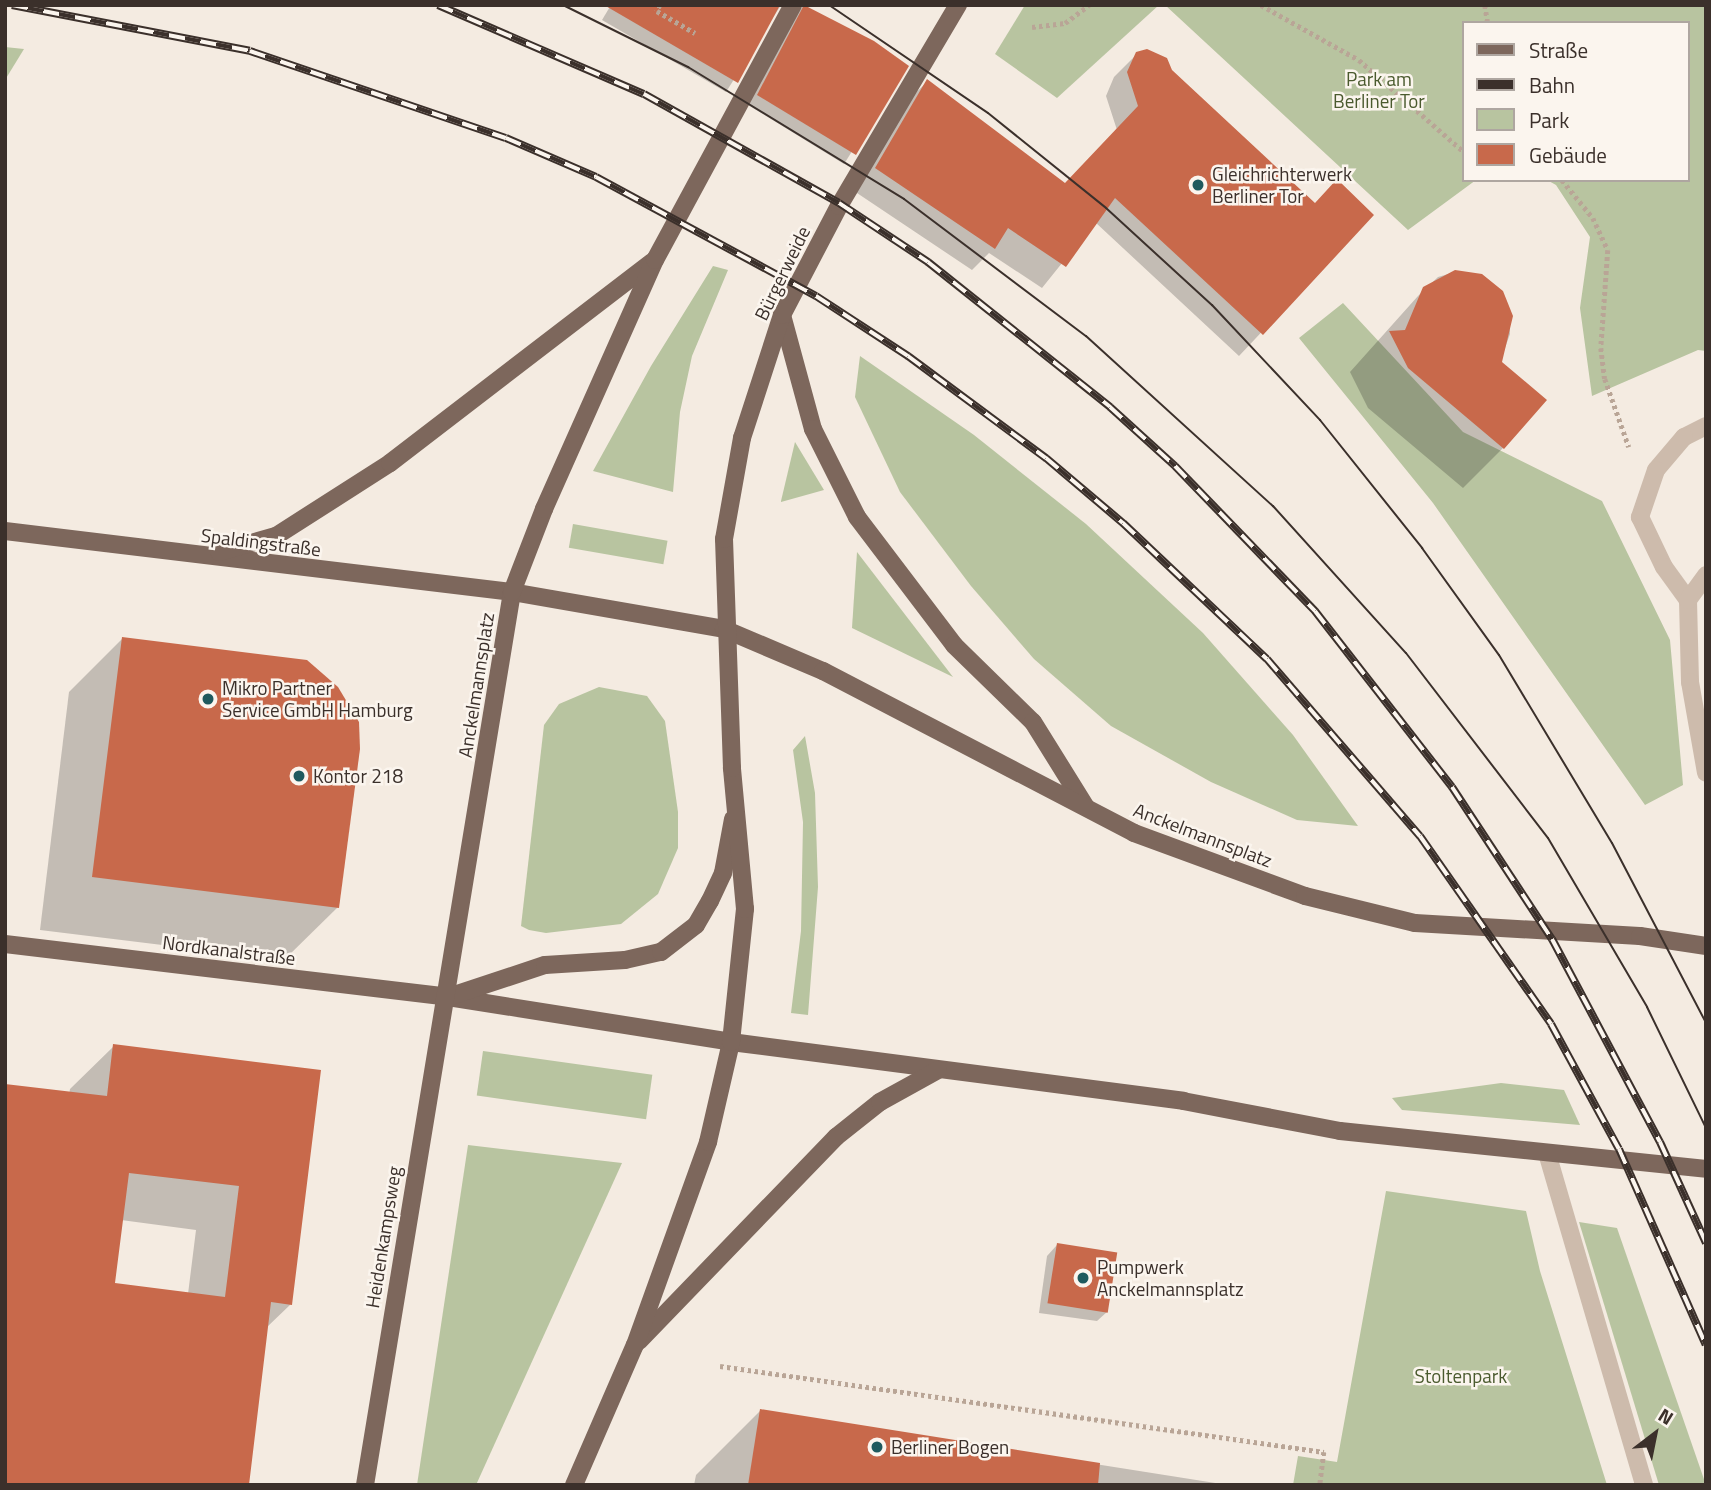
<!DOCTYPE html>
<meta charset="utf-8">
<style>
body{margin:0}
#map{position:relative;width:1711px;height:1490px;overflow:hidden;background:#f4ebe1;font-family:"Titillium Web",sans-serif}
div>[style]{position:absolute}
[style*='--x']{left:calc(var(--x)*1px);top:calc(var(--y)*1px);width:calc(var(--w)*1px);rotate:calc(var(--a)*1deg)}
.green>*{inset:0;background:#b8c4a0;transform-origin:0 0}
.shadow>*{inset:0;background:#0003}
.building>*{inset:0;background:#c8694b;transform-origin:0 0}
.path>*{height:4.5px;margin-top:-2.25px;transform-origin:0;background:repeating-linear-gradient(90deg,#b9a596 0 3.5px,transparent 0 7px)}
.service>*{height:18px;margin:-9px;padding:0 9px;transform-origin:9px;border-radius:9px;background:#cdbbac}
.minor>*{height:18px;margin:-9px;padding:0 9px;transform-origin:9px;border-radius:9px;background:#cdbbac}
.primary>*{height:18px;margin:-9px;padding:0 9px;transform-origin:9px;border-radius:9px;background:#7d675c}
.tram>*{height:2px;margin:-1px;padding:0 1px;transform-origin:1px;border-radius:1px;background:#3b302b}
.rail>*{height:8px;margin-top:-4px;transform-origin:0;background:repeating-linear-gradient(90deg,#fbf5ee 0 16px,#3b302b 0 32px);box-sizing:border-box;border-block:2px solid #3b302b}
.dots>*{width:19px;height:19px;translate:-50% -50%;box-sizing:border-box;border:4px solid #fbf5ee;border-radius:50%}
span{translate:-50% -50%;white-space:nowrap;text-align:center;line-height:1.15;-webkit-text-stroke:5px #fbf5ee;paint-order:stroke}
.park-label{font-size:19px;color:#4a5a2e}
.poi-label{font-size:19px;color:#3b302b}
.left{translate:0 -50%;text-align:left}
.street-label{font-size:19px;color:#3b302b}
.frame{position:absolute;inset:0;border:7px solid #3b302b;pointer-events:none}
.legend{position:absolute;left:1462px;top:21px;width:228px;height:161px;box-sizing:border-box;background:#fbf5ee;border:2px solid #aea6a0;margin:0;padding:9px 12px;list-style:none;font-size:21px;color:#3b302b}
.legend li{display:flex;align-items:center;gap:14px;height:35px}
.legend b{width:35px;border:2px solid #aea6a0}
.north{position:absolute;left:1620px;top:1399px;width:70px;height:70px;-webkit-text-stroke:5px #fbf5ee;paint-order:stroke;rotate:32deg;font-size:19px;font-weight:700;line-height:28px;text-align:center;color:#3b302b}
.north::after{content:'';display:block;margin:auto;width:24px;height:32px;background:#3b302b;clip-path:polygon(50% 0,100% 100%,50% 72%,0 100%)}
</style>
<div id="map">
<div class="green">
<i style="clip-path:polygon(1025px 5px,1159px 5px,1057px 98px,995px 54px)"></i>
<i style="clip-path:polygon(1165px 5px,1706px 5px,1706px 351px,1698px 350px,1592px 396px,1580px 308px,1590px 237px,1556px 185px,1547px 180px,1688px 180px,1688px 23px,1464px 23px,1464px 180px,1476px 180px,1408px 230px)"></i>
<i style="clip-path:polygon(5px 47px,24px 49px,5px 80px)"></i>
<i style="clip-path:polygon(713px 266px,728px 270px,692px 356px,680px 412px,673px 492px,593px 471px,651px 366px)"></i>
<i style="clip-path:polygon(1343px 303px,1463px 432px,1602px 501px,1670px 640px,1683px 785px,1645px 805px,1433px 503px,1299px 338px)"></i>
<i style="clip-path:polygon(860px 356px,974px 435px,1086px 524px,1203px 633px,1293px 735px,1358px 826px,1297px 820px,1211px 782px,1111px 726px,1034px 659px,971px 586px,900px 492px,855px 397px)"></i>
<i style="clip-path:polygon(795px 442px,824px 490px,781px 502px,781px 501px)"></i>
<i style="left:573px;top:524px;width:96px;height:24px;rotate:10deg"></i>
<i style="clip-path:polygon(857px 552px,953px 677px,852px 628px)"></i>
<i style="clip-path:polygon(599px 687px,647px 696px,665px 721px,678px 812px,678px 848px,658px 894px,621px 924px,546px 933px,529px 930px,521px 926px,544px 725px,559px 704px)"></i>
<i style="clip-path:polygon(805px 736px,815px 793px,818px 887px,808px 1015px,791px 1013px,801px 931px,803px 822px,793px 750px)"></i>
<i style="left:483px;top:1051px;width:171px;height:45px;rotate:8deg"></i>
<i style="clip-path:polygon(1501px 1083px,1564px 1090px,1580px 1125px,1402px 1110px,1392px 1098px)"></i>
<i style="clip-path:polygon(468px 1145px,622px 1163px,476px 1485px,417px 1485px)"></i>
<i style="clip-path:polygon(1386px 1191px,1526px 1211px,1540px 1271px,1607px 1485px,1293px 1485px,1298px 1456px,1337px 1462px)"></i>
<i style="clip-path:polygon(1579px 1222px,1617px 1228px,1706px 1485px,1659px 1485px)"></i>
</div>
<div class="shadow">
<i style="clip-path:polygon(611px 5px,781px 5px,726px 92px,602px 20px)"></i>
<i style="clip-path:polygon(804px 5px,906px 66px,844px 164px,748px 105px,794px 15px)"></i>
<i style="clip-path:polygon(1137px 54px,1170px 71px,1314px 205px,1372px 215px,1239px 356px,1095px 222px,1042px 288px,989px 253px,972px 270px,854px 191px,905px 103px,928px 81px,1064px 185px,1117px 130px,1106px 96px,1114px 77px)"></i>
<i style="clip-path:polygon(1455px 272px,1509px 308px,1510px 334px,1500px 362px,1503px 448px,1463px 488px,1368px 408px,1350px 372px,1418px 296px,1438px 277px)"></i>
<i style="clip-path:polygon(122px 639px,338px 907px,284px 960px,40px 930px,69px 692px)"></i>
<i style="clip-path:polygon(evenodd,114px 1046px,319px 1072px,291px 1304px,266px 1328px,5px 1485px,70px 1089px,114px 1046px,121px 1220px,196px 1230px,188px 1294px,113px 1284px,121px 1220px)"></i>
<i style="clip-path:polygon(1057px 1245px,1108px 1311px,1097px 1321px,1039px 1313px,1047px 1256px)"></i>
<i style="clip-path:polygon(760px 1411px,1228px 1485px,694px 1485px,696px 1475px)"></i>
</div>
<div class="building">
<i style="clip-path:polygon(604px 5px,780px 5px,738px 83px)"></i>
<i style="clip-path:polygon(804px 5px,874px 41px,909px 66px,856px 155px,757px 95px)"></i>
<i style="clip-path:polygon(1147px 49px,1167px 58px,1172px 70px,1315px 203px,1337px 179px,1374px 215px,1263px 335px,1115px 198px,1066px 267px,1008px 228px,995px 249px,875px 168px,927px 79px,1065px 183px,1138px 106px,1127px 72px,1136px 52px)"></i>
<i style="clip-path:polygon(1455px 270px,1482px 274px,1503px 291px,1513px 316px,1502px 362px,1547px 400px,1504px 449px,1408px 368px,1389px 331px,1405px 330px,1423px 287px)"></i>
<i style="clip-path:polygon(122px 637px,307px 660px,338px 687px,359px 722px,360px 749px,339px 908px,92px 877px)"></i>
<i style="clip-path:polygon(evenodd,113px 1044px,321px 1070px,292px 1305px,271px 1302px,249px 1485px,5px 1485px,5px 1084px,107px 1096px,113px 1044px,129px 1173px,239px 1186px,225px 1297px,115px 1283px,129px 1173px)"></i>
<i style="left:1057px;top:1243px;width:61px;height:61px;rotate:9deg"></i>
<i style="clip-path:polygon(760px 1409px,1100px 1463px,1098px 1485px,748px 1485px)"></i>
</div>
<div class="path">
<i style="--x:660;--y:5;--w:7;--a:117"></i>
<i style="--x:657;--y:11;--w:44;--a:30.1"></i>
<i style="--x:1261;--y:5;--w:112;--a:29.3"></i>
<i style="--x:1359;--y:60;--w:140;--a:41.2"></i>
<i style="--x:1485;--y:5;--w:18;--a:81"></i>
<i style="--x:1032;--y:27;--w:33;--a:-7"></i>
<i style="--x:1065;--y:23;--w:30;--a:-37"></i>
<i style="--x:1562;--y:180;--w:49;--a:50.8"></i>
<i style="--x:1593;--y:218;--w:35;--a:65"></i>
<i style="--x:1608;--y:250;--w:98;--a:94.1"></i>
<i style="--x:1601;--y:348;--w:31;--a:83"></i>
<i style="--x:1605;--y:379;--w:72;--a:70.6"></i>
<i style="--x:720;--y:1366;--w:610;--a:8.1"></i>
<i style="--x:1324;--y:1452;--w:33;--a:97"></i>
</div>
<div class="service">
<i style="--x:1547;--y:1153;--w:346;--a:73.7"></i>
</div>
<div class="minor">
<i style="--x:1706;--y:426;--w:25;--a:153"></i>
<i style="--x:1684;--y:437;--w:43;--a:130.3"></i>
<i style="--x:1656;--y:470;--w:50;--a:108.8"></i>
<i style="--x:1640;--y:517;--w:55;--a:64.4"></i>
<i style="--x:1664;--y:567;--w:41;--a:54"></i>
<i style="--x:1688;--y:600;--w:82;--a:88.6"></i>
<i style="--x:1690;--y:682;--w:92;--a:80"></i>
<i style="--x:1688;--y:600;--w:31;--a:-54"></i>
</div>
<div class="primary">
<i style="--x:782;--y:315;--w:118;--a:74.8"></i>
<i style="--x:813;--y:429;--w:98;--a:63.4"></i>
<i style="--x:857;--y:517;--w:161;--a:52.8"></i>
<i style="--x:954;--y:645;--w:110;--a:44.3"></i>
<i style="--x:1033;--y:722;--w:100;--a:58.1"></i>
<i style="--x:5;--y:531;--w:511;--a:6.86"></i>
<i style="--x:512;--y:592;--w:215;--a:9.9"></i>
<i style="--x:724;--y:629;--w:108;--a:23"></i>
<i style="--x:823;--y:671;--w:351;--a:27.5"></i>
<i style="--x:1134;--y:833;--w:182;--a:20.2"></i>
<i style="--x:1305;--y:896;--w:113;--a:13.8"></i>
<i style="--x:1415;--y:923;--w:225;--a:3.3"></i>
<i style="--x:1640;--y:936;--w:67;--a:8.6"></i>
<i style="--x:219;--y:552;--w:59;--a:-15.7"></i>
<i style="--x:276;--y:536;--w:135;--a:-32.6"></i>
<i style="--x:390;--y:463;--w:330;--a:-37.5"></i>
<i style="--x:5;--y:944;--w:446;--a:6.8"></i>
<i style="--x:448;--y:997;--w:287;--a:9"></i>
<i style="--x:731;--y:1042;--w:456;--a:7.4"></i>
<i style="--x:1183;--y:1101;--w:160;--a:10.8"></i>
<i style="--x:1340;--y:1131;--w:368;--a:5.9"></i>
<i style="--x:451;--y:996;--w:99;--a:-18.3"></i>
<i style="--x:545;--y:965;--w:80;--a:-3.6"></i>
<i style="--x:625;--y:960;--w:37;--a:-13"></i>
<i style="--x:661;--y:952;--w:44;--a:-37.6"></i>
<i style="--x:696;--y:925;--w:28;--a:-60"></i>
<i style="--x:710;--y:901;--w:31;--a:-65"></i>
<i style="--x:723;--y:873;--w:55;--a:-79.5"></i>
<i style="--x:639;--y:1341;--w:284;--a:-46"></i>
<i style="--x:836;--y:1137;--w:56;--a:-38.5"></i>
<i style="--x:880;--y:1102;--w:66;--a:-28.9"></i>
<i style="--x:365;--y:1485;--w:905;--a:-80.65"></i>
<i style="--x:512;--y:592;--w:89;--a:-68.9"></i>
<i style="--x:544;--y:509;--w:273;--a:-66"></i>
<i style="--x:655;--y:260;--w:290;--a:-61.6"></i>
<i style="--x:574;--y:1485;--w:153;--a:-66.5"></i>
<i style="--x:635;--y:1345;--w:216;--a:-70.2"></i>
<i style="--x:708;--y:1142;--w:103;--a:-77"></i>
<i style="--x:731;--y:1042;--w:134;--a:-84"></i>
<i style="--x:745;--y:909;--w:142;--a:-95.3"></i>
<i style="--x:732;--y:768;--w:229;--a:-92"></i>
<i style="--x:724;--y:539;--w:103;--a:-79.9"></i>
<i style="--x:742;--y:438;--w:129;--a:-72"></i>
<i style="--x:782;--y:315;--w:123;--a:-62.4"></i>
<i style="--x:839;--y:206;--w:234;--a:-59.4"></i>
</div>
<div class="tram">
<i style="--x:563;--y:5;--w:140;--a:26.4"></i>
<i style="--x:688;--y:67;--w:253;--a:31.4"></i>
<i style="--x:904;--y:199;--w:228;--a:37"></i>
<i style="--x:1086;--y:336;--w:253;--a:42.3"></i>
<i style="--x:1273;--y:506;--w:198;--a:47.9"></i>
<i style="--x:1406;--y:653;--w:233;--a:52.5"></i>
<i style="--x:1548;--y:838;--w:196;--a:59.6"></i>
<i style="--x:1647;--y:1007;--w:135;--a:64"></i>
<i style="--x:829;--y:5;--w:192;--a:34.2"></i>
<i style="--x:988;--y:113;--w:151;--a:38.8"></i>
<i style="--x:1106;--y:208;--w:144;--a:42.5"></i>
<i style="--x:1212;--y:305;--w:158;--a:46.8"></i>
<i style="--x:1320;--y:420;--w:164;--a:51.4"></i>
<i style="--x:1422;--y:548;--w:132;--a:54.3"></i>
<i style="--x:1499;--y:655;--w:219;--a:59"></i>
<i style="--x:1612;--y:843;--w:203;--a:62.4"></i>
</div>
<div class="rail">
<i style="--x:12;--y:5;--w:242;--a:10.9"></i>
<i style="--x:250;--y:51;--w:270;--a:18.8"></i>
<i style="--x:506;--y:138;--w:98;--a:23.4"></i>
<i style="--x:596;--y:177;--w:250;--a:28.4"></i>
<i style="--x:816;--y:296;--w:110;--a:33.1"></i>
<i style="--x:908;--y:356;--w:172;--a:36.5"></i>
<i style="--x:1046;--y:458;--w:101;--a:40.2"></i>
<i style="--x:1123;--y:523;--w:198;--a:43.4"></i>
<i style="--x:1267;--y:659;--w:234;--a:49.2"></i>
<i style="--x:1420;--y:836;--w:229;--a:55.1"></i>
<i style="--x:1551;--y:1024;--w:142;--a:61.5"></i>
<i style="--x:1619;--y:1149;--w:214;--a:66.1"></i>
<i style="--x:438;--y:5;--w:224;--a:23.4"></i>
<i style="--x:644;--y:94;--w:223;--a:29.2"></i>
<i style="--x:839;--y:203;--w:107;--a:33.5"></i>
<i style="--x:928;--y:262;--w:233;--a:38.5"></i>
<i style="--x:1110;--y:407;--w:88;--a:42.2"></i>
<i style="--x:1175;--y:466;--w:202;--a:46"></i>
<i style="--x:1315;--y:611;--w:223;--a:52.1"></i>
<i style="--x:1452;--y:787;--w:182;--a:56.7"></i>
<i style="--x:1552;--y:939;--w:230;--a:62"></i>
<i style="--x:1660;--y:1142;--w:111;--a:65.5"></i>
</div>
<div class="dots">
<i style="left:1198px;top:185px;background:#1f5a5e"></i>
<i style="left:208px;top:699px;background:#1f5a5e"></i>
<i style="left:299px;top:776px;background:#1f5a5e"></i>
<i style="left:1083px;top:1278px;background:#1f5a5e"></i>
<i style="left:877px;top:1447px;background:#1f5a5e"></i>
</div>
<div class="park-label">
<span style="left:1379px;top:90px">Park am<br>Berliner Tor</span>
<span style="left:1461px;top:1376px">Stoltenpark</span>
</div>
<div class="poi-label">
<span class="left" style="left:1212px;top:185px">Gleichrichterwerk<br>Berliner Tor</span>
<span class="left" style="left:222px;top:699px">Mikro Partner<br>Service GmbH Hamburg</span>
<span class="left" style="left:313px;top:776px">Kontor 218</span>
<span class="left" style="left:1097px;top:1278px">Pumpwerk<br>Anckelmannsplatz</span>
<span class="left" style="left:891px;top:1447px">Berliner Bogen</span>
</div>
<div class="street-label">
<span style="left:782px;top:273px;rotate:-64deg">Bürgerweide</span>
<span style="left:261px;top:542px;rotate:7deg">Spaldingstraße</span>
<span style="left:476px;top:685px;rotate:-81deg">Anckelmannsplatz</span>
<span style="left:1203px;top:835px;rotate:21deg">Anckelmannsplatz</span>
<span style="left:229px;top:950px;rotate:7deg">Nordkanalstraße</span>
<span style="left:383px;top:1237px;rotate:-81deg">Heidenkampsweg</span>
</div>
<div class="frame"></div>
<ul class="legend">
<li><b style="height:9px;background:#7d675c"></b>Straße</li>
<li><b style="height:9px;background:#3b302b"></b>Bahn</li>
<li><b style="height:19px;background:#b8c4a0"></b>Park</li>
<li><b style="height:19px;background:#c8694b"></b>Gebäude</li>
</ul>
<div class="north">N</div>
</div>
